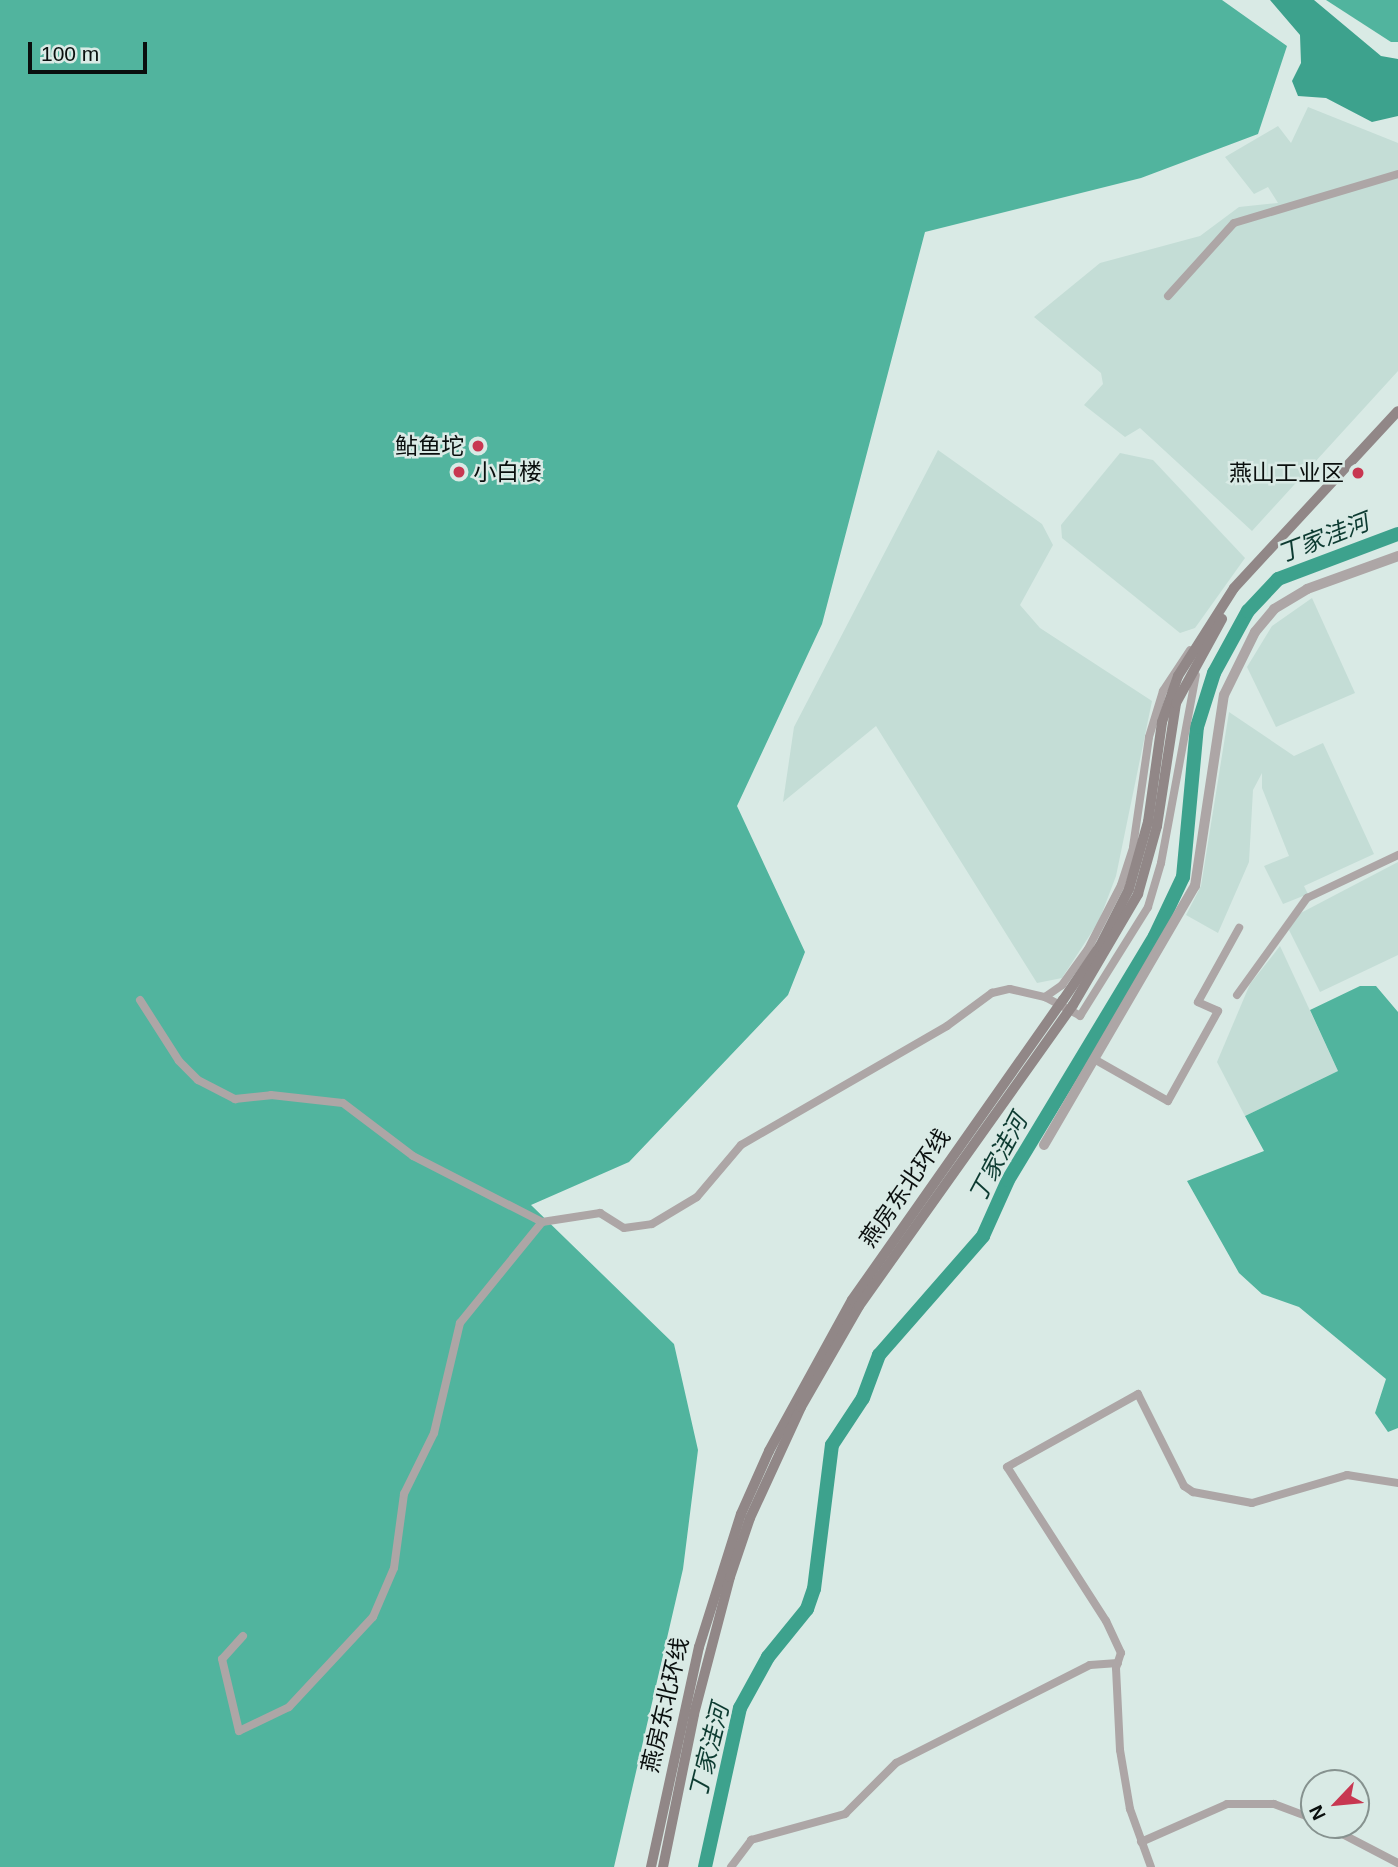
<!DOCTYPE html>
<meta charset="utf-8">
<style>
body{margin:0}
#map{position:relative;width:1398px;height:1867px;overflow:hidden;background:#d9eae5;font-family:Helvetica,"Noto Sans SC",sans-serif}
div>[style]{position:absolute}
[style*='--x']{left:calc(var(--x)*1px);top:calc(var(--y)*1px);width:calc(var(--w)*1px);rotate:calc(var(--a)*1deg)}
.built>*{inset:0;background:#c4ddd6}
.forest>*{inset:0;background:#51b49e}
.water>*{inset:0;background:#3da28d}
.river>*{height:14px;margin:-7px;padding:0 7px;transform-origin:7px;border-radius:7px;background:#3da28d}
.minor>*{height:8px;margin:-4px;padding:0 4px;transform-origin:4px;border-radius:4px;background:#ada6a6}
.tertiary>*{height:10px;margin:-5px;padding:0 5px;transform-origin:5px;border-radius:5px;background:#ada6a6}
.secondary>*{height:10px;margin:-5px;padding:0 5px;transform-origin:5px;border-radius:5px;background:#918787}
.secondary-bridge>*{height:10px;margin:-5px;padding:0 5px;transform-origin:5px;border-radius:5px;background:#918787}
.dots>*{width:19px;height:19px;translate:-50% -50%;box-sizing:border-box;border:4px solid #d9eae5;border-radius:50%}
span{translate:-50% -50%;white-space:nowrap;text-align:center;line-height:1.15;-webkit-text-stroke:5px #d9eae5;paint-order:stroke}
.poi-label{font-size:23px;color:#0a0f0e}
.right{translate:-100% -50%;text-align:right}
.left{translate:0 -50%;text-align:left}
.street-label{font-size:23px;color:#0a0f0e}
.water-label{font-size:24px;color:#0d3b31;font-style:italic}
.north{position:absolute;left:1300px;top:1769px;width:70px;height:70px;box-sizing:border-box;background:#d9eae5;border:2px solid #86928f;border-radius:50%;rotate:244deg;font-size:19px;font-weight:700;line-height:28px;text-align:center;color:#0a0f0e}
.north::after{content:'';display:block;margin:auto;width:24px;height:32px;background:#c83751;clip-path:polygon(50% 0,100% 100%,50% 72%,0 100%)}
.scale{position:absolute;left:28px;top:42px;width:119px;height:32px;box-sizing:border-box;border:4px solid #0a0f0e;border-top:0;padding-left:9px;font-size:21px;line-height:24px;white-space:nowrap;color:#0a0f0e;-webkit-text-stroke:5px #d9eae5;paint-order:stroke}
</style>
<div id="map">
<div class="built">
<i style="clip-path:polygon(1308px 107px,1398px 143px,1398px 371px,1252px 531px,1140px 428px,1125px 437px,1084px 405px,1103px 384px,1101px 373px,1034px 317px,1100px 263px,1200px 236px,1239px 207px,1278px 203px,1268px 187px,1254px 194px,1225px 157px,1278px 126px,1291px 143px)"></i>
<i style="clip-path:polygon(938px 450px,1042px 524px,1053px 545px,1020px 605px,1040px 628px,1152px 701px,1116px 876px,1099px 921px,1062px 978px,1037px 983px,876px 726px,783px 802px,794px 727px)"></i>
<i style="clip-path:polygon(1120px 453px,1153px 460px,1245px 558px,1195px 628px,1180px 633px,1062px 538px,1061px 525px)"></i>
<i style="clip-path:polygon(1312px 598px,1355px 693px,1276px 727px,1247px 667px,1272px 626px)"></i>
<i style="clip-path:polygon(1229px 712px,1294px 756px,1323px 743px,1374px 854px,1304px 886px,1308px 894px,1283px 904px,1264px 866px,1289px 856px,1262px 788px,1262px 773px,1253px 790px,1249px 862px,1218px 933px,1186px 915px,1201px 886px)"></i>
<i style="clip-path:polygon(1398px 862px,1398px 955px,1320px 992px,1289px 930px,1295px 916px)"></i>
<i style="clip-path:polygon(1280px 946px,1338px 1071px,1245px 1116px,1217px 1062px,1250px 984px)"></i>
</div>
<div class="forest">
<i style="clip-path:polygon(0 0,1222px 0,1287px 46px,1258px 134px,1141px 178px,925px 232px,822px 624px,737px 806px,805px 952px,788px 995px,629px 1162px,531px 1205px,674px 1344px,698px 1450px,683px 1569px,614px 1867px,0 1867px)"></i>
<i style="clip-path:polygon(1326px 0,1398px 0,1398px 42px,1391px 42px)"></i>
<i style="clip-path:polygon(1360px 986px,1376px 986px,1398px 1012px,1398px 1428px,1388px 1432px,1375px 1413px,1386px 1379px,1299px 1307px,1262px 1294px,1239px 1273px,1187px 1181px,1264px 1151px,1245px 1116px,1338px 1071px,1310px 1010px)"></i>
</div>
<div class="water">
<i style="clip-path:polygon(1270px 0,1314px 0,1381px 56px,1398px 59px,1398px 116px,1372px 122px,1326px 98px,1298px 96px,1292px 81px,1301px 63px,1300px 35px)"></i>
</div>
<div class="river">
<i style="--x:705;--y:1867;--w:163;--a:-77.6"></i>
<i style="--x:740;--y:1708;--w:58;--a:-61.2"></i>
<i style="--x:768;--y:1657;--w:62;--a:-50.9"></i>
<i style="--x:807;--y:1609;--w:21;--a:-71"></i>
<i style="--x:814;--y:1589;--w:145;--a:-82.9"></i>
<i style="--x:832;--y:1445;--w:56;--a:-56.6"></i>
<i style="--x:863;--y:1398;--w:46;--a:-69.6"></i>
<i style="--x:879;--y:1355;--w:158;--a:-48.8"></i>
<i style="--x:983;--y:1236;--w:61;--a:-65.9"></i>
<i style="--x:1008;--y:1180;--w:285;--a:-58.9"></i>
<i style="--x:1155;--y:936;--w:65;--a:-64.6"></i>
<i style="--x:1183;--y:877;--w:151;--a:-84.7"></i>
<i style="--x:1197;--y:727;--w:57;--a:-72.5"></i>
<i style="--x:1214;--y:673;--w:71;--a:-61.3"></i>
<i style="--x:1248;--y:611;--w:44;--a:-46.8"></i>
<i style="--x:1278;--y:579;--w:128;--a:-20.6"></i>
</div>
<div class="minor">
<i style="--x:1168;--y:296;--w:98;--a:-47.9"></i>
<i style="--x:1234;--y:223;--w:171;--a:-16.6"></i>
<i style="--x:1237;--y:995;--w:120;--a:-54.2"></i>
<i style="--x:1307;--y:898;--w:101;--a:-25.3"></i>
<i style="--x:1045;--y:997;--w:21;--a:-35"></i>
<i style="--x:1062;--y:985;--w:44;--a:-54.2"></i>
<i style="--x:1088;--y:949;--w:72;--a:-62.7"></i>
<i style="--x:1121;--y:885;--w:40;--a:-72"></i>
<i style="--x:1133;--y:847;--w:111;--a:-81.7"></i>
<i style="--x:1149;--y:737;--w:48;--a:-73.1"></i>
<i style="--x:1163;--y:691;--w:49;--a:-56.6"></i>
<i style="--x:140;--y:1000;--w:72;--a:57.4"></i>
<i style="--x:179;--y:1061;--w:27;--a:45"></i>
<i style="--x:198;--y:1080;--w:42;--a:27.2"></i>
<i style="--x:235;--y:1099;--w:36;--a:-6"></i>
<i style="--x:271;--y:1095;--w:72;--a:6.3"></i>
<i style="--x:343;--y:1103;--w:88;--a:37.1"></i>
<i style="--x:413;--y:1156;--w:145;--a:27.1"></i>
<i style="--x:1094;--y:1059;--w:85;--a:29.6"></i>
<i style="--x:1168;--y:1101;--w:103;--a:-60.9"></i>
<i style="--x:1218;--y:1011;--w:22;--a:-156"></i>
<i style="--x:1198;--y:1002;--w:85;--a:-61"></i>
<i style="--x:243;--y:1636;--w:31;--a:132"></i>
<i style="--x:222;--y:1659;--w:74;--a:76.7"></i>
<i style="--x:239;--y:1731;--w:55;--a:-25.6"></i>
<i style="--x:289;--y:1707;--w:123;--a:-47"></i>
<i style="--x:373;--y:1617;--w:53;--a:-66.8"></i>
<i style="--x:394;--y:1568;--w:75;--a:-82.3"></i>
<i style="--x:404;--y:1494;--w:68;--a:-63.8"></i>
<i style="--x:434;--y:1433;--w:113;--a:-76.7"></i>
<i style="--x:460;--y:1323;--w:130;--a:-50.9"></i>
<i style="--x:542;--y:1222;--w:59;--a:-8.8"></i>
<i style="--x:600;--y:1213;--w:28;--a:32"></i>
<i style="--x:624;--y:1228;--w:28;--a:-8"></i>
<i style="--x:652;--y:1224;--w:52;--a:-31"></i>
<i style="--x:697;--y:1197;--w:68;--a:-49.8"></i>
<i style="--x:741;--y:1145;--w:238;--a:-30"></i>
<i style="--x:947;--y:1026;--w:56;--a:-36.3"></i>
<i style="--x:992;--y:993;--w:18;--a:-13"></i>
<i style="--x:1010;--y:989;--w:36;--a:13"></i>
<i style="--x:1045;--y:997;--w:40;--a:28"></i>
<i style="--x:1080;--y:1016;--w:128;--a:-58"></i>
<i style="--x:1148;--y:907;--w:46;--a:-73.5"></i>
<i style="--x:1161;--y:863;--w:191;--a:-79.5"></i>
<i style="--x:1325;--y:1825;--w:82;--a:27.5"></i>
<i style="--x:1141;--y:1842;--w:94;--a:-23.8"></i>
<i style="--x:1227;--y:1804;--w:47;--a:0"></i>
<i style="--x:1274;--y:1804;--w:43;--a:20.6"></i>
<i style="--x:731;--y:1867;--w:34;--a:-53"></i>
<i style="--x:751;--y:1840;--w:98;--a:-15.5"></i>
<i style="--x:845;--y:1814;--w:72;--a:-45"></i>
<i style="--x:896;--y:1763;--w:217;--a:-26.8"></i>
<i style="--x:1090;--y:1665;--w:28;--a:-4"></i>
<i style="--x:1151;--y:1867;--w:62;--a:-109.9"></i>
<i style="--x:1130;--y:1809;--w:60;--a:-99.6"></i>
<i style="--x:1120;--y:1750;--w:82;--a:-92.8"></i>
<i style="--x:1116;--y:1668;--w:16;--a:-72"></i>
<i style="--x:1121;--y:1653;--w:35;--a:-115"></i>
<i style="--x:1106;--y:1621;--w:183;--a:-122.7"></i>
<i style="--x:1007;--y:1467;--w:150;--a:-29.1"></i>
<i style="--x:1138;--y:1394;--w:103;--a:63.4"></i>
<i style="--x:1184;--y:1486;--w:11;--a:34"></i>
<i style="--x:1193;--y:1492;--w:60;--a:10.6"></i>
<i style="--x:1252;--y:1503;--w:99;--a:-16.4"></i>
<i style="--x:1347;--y:1475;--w:52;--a:8.9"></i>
</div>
<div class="tertiary">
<i style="--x:1044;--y:1145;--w:300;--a:-59.8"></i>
<i style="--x:1195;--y:886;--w:193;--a:-81.4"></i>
<i style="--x:1224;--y:695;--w:70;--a:-63.8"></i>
<i style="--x:1255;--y:632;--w:30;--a:-50"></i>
<i style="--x:1274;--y:609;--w:39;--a:-31"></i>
<i style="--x:1307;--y:589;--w:97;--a:-19.9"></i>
</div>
<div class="secondary">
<i style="--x:1063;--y:1000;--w:65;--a:-55.6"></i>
<i style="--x:1100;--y:946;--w:64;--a:-63"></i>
<i style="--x:1129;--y:889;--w:70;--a:-74.2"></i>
<i style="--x:1148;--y:822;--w:101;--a:-82"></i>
<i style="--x:1162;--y:722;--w:49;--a:-70.8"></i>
<i style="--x:1178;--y:676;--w:104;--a:-57.5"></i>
<i style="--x:1234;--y:588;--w:241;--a:-47.2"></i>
<i style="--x:1073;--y:1005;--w:129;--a:-59.6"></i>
<i style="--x:1138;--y:894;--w:71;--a:-74.4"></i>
<i style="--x:1157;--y:826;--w:124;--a:-81.2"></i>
<i style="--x:1176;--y:703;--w:96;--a:-61.3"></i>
</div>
<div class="secondary-bridge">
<i style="--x:651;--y:1867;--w:225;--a:-77.7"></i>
<i style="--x:699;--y:1647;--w:139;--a:-72.5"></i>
<i style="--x:741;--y:1514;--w:69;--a:-66"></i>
<i style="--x:769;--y:1451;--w:172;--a:-61.2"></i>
<i style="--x:852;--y:1300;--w:367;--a:-54.9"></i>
<i style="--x:663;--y:1867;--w:156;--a:-78.5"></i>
<i style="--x:694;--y:1714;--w:142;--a:-75.3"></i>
<i style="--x:730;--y:1577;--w:62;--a:-71.3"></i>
<i style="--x:750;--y:1518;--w:122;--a:-65.3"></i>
<i style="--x:801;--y:1407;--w:116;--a:-60.1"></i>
<i style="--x:859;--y:1306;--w:369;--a:-54.6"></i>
</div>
<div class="dots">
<i style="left:478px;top:446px;background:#c83751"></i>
<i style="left:459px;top:472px;background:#c83751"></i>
<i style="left:1358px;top:473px;background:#c83751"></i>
</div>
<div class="poi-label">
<span class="right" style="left:464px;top:446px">鲇鱼坨</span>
<span class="left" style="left:473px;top:472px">小白楼</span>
<span class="right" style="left:1344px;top:473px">燕山工业区</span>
</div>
<div class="street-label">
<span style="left:905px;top:1188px;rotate:-55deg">燕房东北环线</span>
<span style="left:665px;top:1705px;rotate:-77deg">燕房东北环线</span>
</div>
<div class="water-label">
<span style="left:1323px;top:538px;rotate:-21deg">丁家洼河</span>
<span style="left:998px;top:1158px;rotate:-62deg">丁家洼河</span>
<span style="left:709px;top:1751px;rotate:-76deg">丁家洼河</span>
</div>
<div class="north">N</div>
<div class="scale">100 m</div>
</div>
